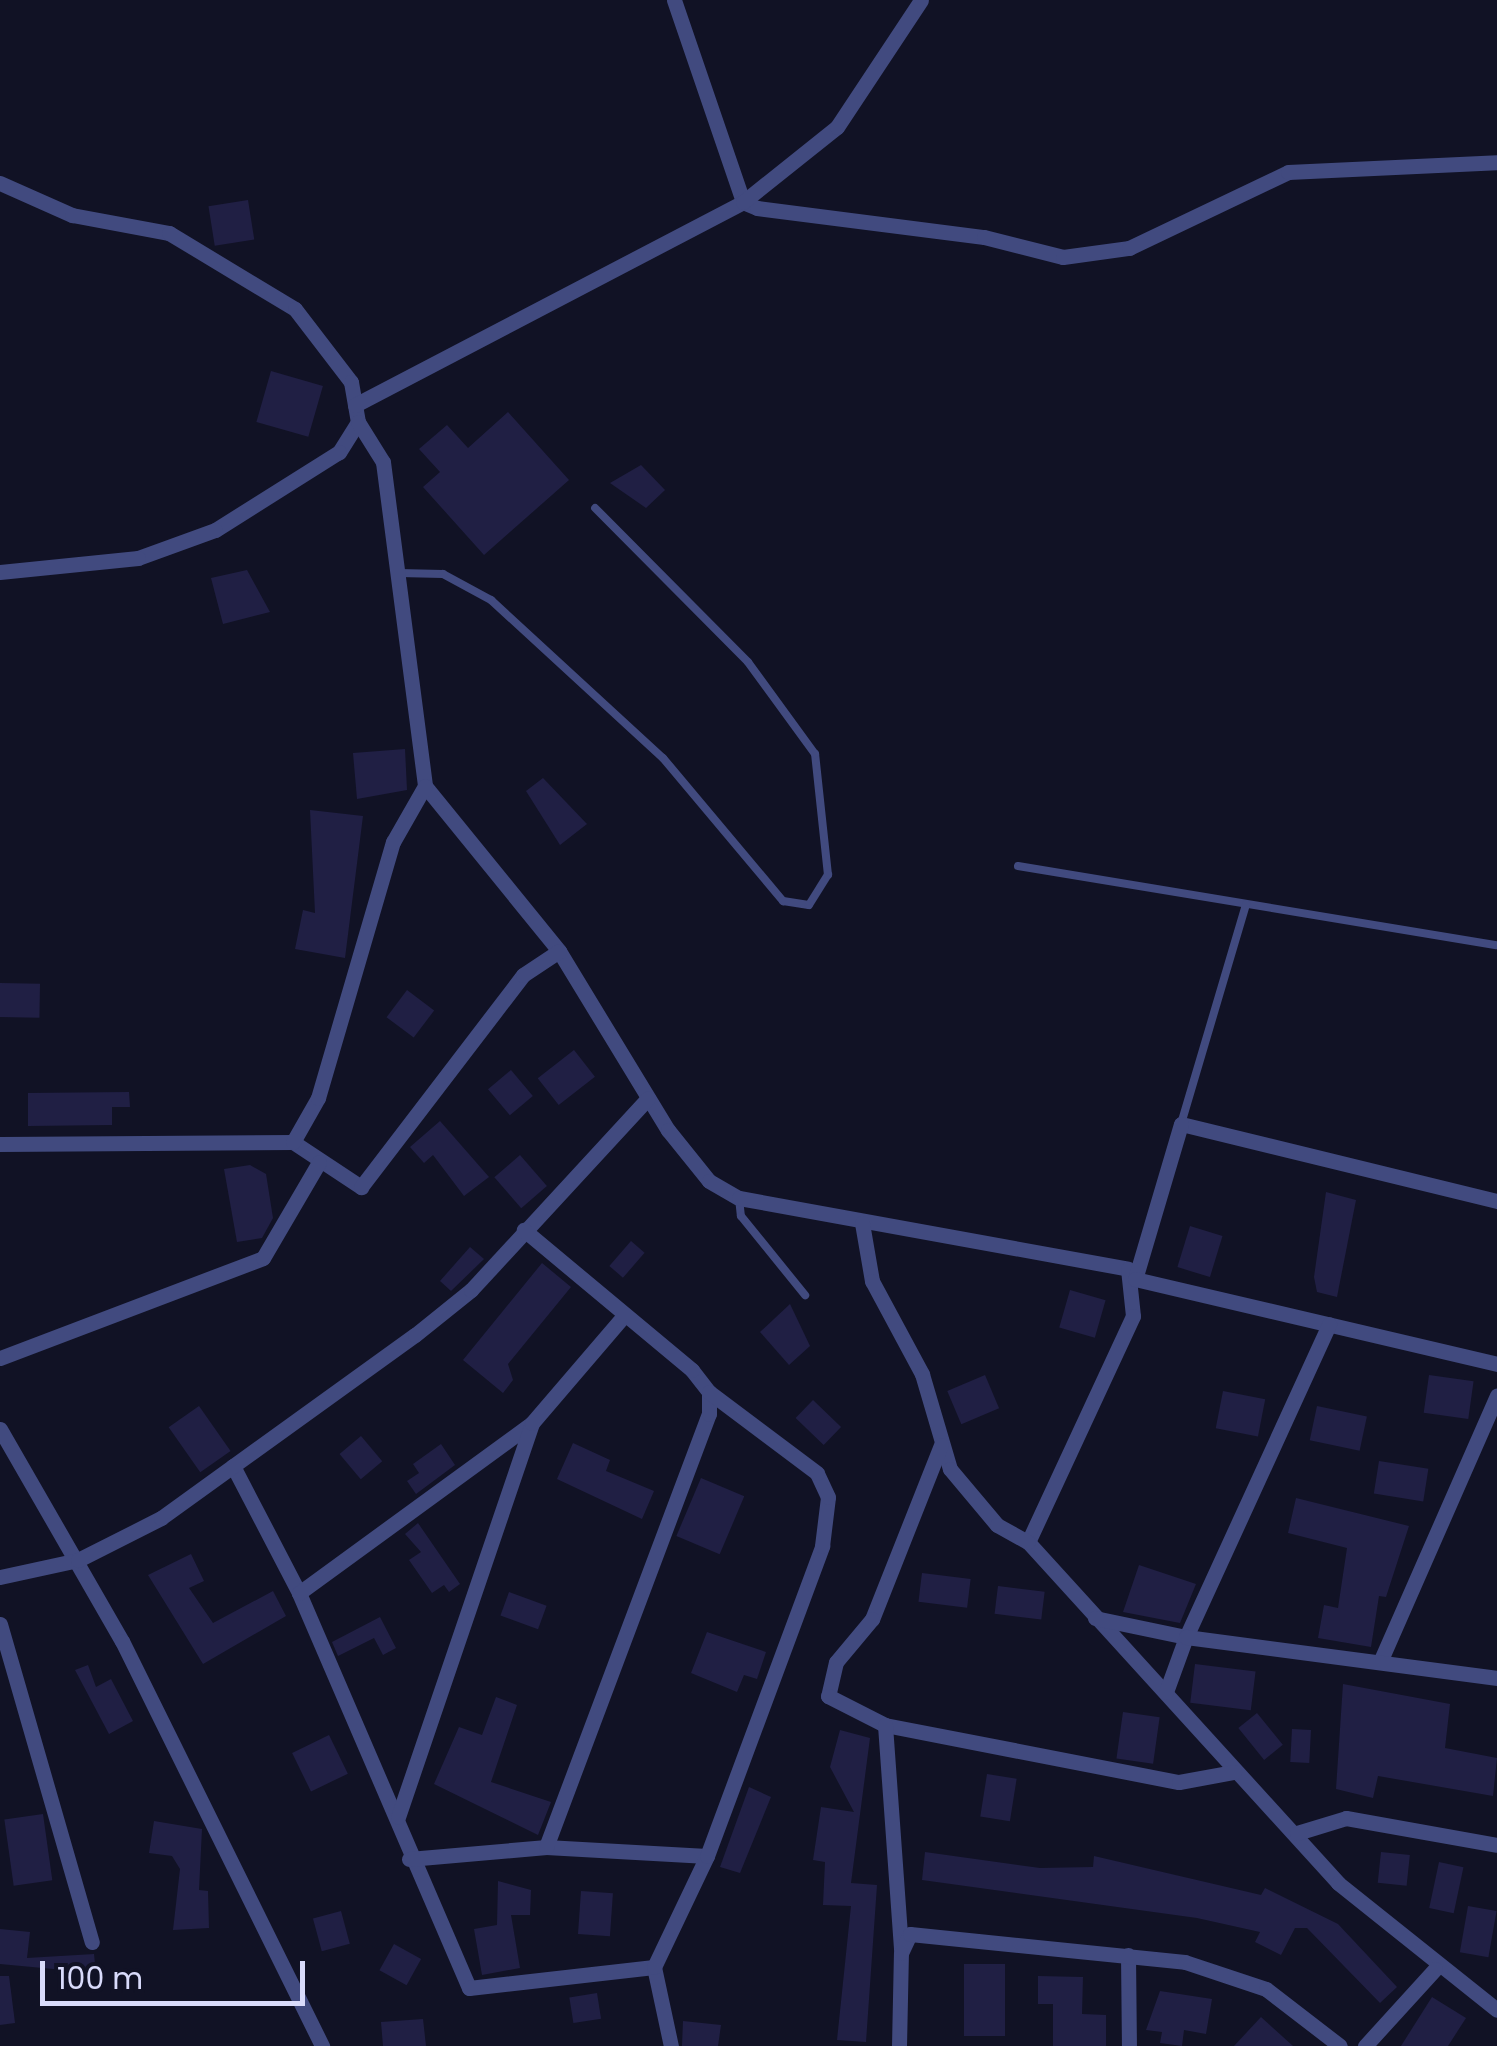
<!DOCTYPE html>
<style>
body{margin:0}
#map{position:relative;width:1497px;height:2046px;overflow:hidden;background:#111225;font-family:Poppins,sans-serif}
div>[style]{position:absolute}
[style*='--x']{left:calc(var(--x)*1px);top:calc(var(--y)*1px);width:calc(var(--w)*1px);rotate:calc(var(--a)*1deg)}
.building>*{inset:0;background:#201f44;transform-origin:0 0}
.lane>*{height:8px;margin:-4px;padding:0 4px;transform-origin:4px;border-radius:4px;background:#414a7f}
.street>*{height:15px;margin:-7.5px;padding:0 7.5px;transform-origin:7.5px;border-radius:7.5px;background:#414a7f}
span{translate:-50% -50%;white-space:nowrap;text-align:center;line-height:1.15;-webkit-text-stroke:9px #111225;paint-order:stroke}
.scale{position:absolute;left:40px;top:1961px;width:265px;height:45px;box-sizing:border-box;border:5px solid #d9dbfb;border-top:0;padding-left:12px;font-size:30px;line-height:35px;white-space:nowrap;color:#d9dbfb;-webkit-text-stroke:8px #111225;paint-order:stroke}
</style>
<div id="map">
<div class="building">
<i style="left:248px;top:200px;width:40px;height:40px;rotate:81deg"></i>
<i style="left:271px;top:371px;width:54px;height:53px;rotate:16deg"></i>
<i style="clip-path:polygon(508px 412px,569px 480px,484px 555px,423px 487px,440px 472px,419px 449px,447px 425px,468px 448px)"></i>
<i style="clip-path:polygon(641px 465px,665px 490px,646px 508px,610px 483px)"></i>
<i style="clip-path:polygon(247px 570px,270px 612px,223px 624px,211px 578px)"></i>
<i style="clip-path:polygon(405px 749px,407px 790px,357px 799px,353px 753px)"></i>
<i style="clip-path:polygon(543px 778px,587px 824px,560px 845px,526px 791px)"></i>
<i style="clip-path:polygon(310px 810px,363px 816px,345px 958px,295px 949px,303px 910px,315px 913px)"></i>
<i style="left:0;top:983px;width:40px;height:34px;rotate:1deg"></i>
<i style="left:407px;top:990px;width:34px;height:34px;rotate:37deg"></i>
<i style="left:574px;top:1050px;width:34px;height:46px;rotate:52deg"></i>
<i style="left:511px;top:1070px;width:34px;height:30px;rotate:50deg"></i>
<i style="clip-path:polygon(129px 1092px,130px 1107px,112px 1107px,112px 1125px,28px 1126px,28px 1093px)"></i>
<i style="clip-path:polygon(440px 1121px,489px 1177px,464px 1196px,433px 1155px,424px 1163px,410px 1147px)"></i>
<i style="left:520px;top:1155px;width:41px;height:34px;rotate:49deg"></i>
<i style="clip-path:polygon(250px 1165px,266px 1174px,273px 1218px,262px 1238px,237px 1242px,224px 1169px)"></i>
<i style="clip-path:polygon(1326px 1192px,1356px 1200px,1337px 1297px,1317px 1292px,1314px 1277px)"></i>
<i style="left:1190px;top:1226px;width:34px;height:43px;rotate:17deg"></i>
<i style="left:631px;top:1241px;width:18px;height:33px;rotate:41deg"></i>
<i style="clip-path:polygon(470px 1247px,484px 1259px,451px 1291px,440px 1281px)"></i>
<i style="clip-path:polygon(542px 1263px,571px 1287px,508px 1364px,513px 1380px,503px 1393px,463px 1360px)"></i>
<i style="left:1070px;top:1290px;width:37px;height:39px;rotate:16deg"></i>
<i style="clip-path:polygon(790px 1304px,810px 1346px,789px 1365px,760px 1332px)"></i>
<i style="left:985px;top:1375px;width:36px;height:41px;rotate:67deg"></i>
<i style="left:1429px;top:1375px;width:45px;height:38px;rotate:8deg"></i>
<i style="left:1223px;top:1391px;width:43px;height:38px;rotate:11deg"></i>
<i style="left:813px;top:1400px;width:39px;height:25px;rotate:44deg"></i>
<i style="left:199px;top:1406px;width:55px;height:37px;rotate:55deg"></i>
<i style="left:1317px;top:1406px;width:51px;height:35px;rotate:12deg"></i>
<i style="left:361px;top:1436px;width:33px;height:28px;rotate:50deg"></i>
<i style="clip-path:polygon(573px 1443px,610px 1460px,606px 1471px,654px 1491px,642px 1519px,557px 1479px)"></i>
<i style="clip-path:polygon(441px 1444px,455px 1465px,416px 1494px,407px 1481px,419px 1473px,413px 1464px)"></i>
<i style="left:1379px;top:1461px;width:50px;height:33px;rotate:9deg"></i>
<i style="left:701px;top:1478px;width:47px;height:63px;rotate:23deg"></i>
<i style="clip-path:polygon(1296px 1498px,1409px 1526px,1386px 1597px,1379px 1596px,1371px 1647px,1318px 1638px,1324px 1605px,1338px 1608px,1347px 1548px,1288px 1533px)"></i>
<i style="clip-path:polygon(418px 1523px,460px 1584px,449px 1592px,444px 1585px,432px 1593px,409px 1560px,421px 1552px,405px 1534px)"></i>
<i style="clip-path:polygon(191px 1554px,204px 1581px,189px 1588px,213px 1623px,273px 1591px,286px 1616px,203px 1664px,148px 1575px)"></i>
<i style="clip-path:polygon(1139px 1565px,1196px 1584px,1180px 1623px,1123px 1612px)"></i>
<i style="left:922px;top:1573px;width:49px;height:29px;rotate:7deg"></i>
<i style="left:998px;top:1586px;width:47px;height:28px;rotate:7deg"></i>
<i style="left:509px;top:1592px;width:40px;height:25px;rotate:20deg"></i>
<i style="clip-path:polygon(380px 1617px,396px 1648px,383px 1655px,374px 1638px,338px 1656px,332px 1642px)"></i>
<i style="clip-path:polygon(707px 1632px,766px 1652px,757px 1679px,744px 1675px,737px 1692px,691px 1673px)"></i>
<i style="left:1195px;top:1664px;width:61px;height:39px;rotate:7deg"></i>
<i style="clip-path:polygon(88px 1665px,96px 1687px,111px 1679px,133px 1721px,109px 1734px,75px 1670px)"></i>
<i style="clip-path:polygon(1343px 1684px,1450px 1704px,1445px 1748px,1497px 1758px,1493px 1796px,1378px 1776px,1373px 1798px,1336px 1789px)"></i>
<i style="clip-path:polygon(496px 1697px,517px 1705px,491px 1782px,551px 1802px,538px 1835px,434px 1784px,459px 1727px,482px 1735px)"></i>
<i style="left:1123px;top:1712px;width:37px;height:47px;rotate:8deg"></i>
<i style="left:1257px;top:1713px;width:41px;height:24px;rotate:51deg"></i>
<i style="left:1292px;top:1729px;width:19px;height:33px;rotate:3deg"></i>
<i style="clip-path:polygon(840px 1730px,870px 1738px,851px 1883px,877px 1885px,866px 2042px,837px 2040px,851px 1906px,823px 1905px,825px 1862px,813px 1860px,821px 1807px,854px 1812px,830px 1767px)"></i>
<i style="left:329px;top:1735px;width:43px;height:41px;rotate:64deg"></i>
<i style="left:987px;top:1774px;width:30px;height:43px;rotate:9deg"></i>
<i style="clip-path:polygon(749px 1787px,771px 1797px,740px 1873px,720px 1867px)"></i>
<i style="left:43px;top:1814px;width:67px;height:39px;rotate:82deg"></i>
<i style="clip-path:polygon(154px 1821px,202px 1829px,199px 1890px,208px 1891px,209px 1928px,173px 1930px,180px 1869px,172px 1856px,149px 1853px)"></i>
<i style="clip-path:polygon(925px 1852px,1040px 1868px,1093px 1867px,1094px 1856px,1261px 1895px,1265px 1888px,1338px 1924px,1397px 1987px,1380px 2003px,1307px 1928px,1295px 1928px,1281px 1955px,1255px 1942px,1260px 1932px,1197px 1918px,922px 1880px)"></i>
<i style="left:1381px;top:1852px;width:29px;height:31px;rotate:6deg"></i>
<i style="left:1439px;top:1862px;width:25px;height:47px;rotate:12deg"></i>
<i style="clip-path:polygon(498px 1881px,531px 1890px,530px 1915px,511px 1915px,520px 1968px,482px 1975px,474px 1929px,497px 1925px)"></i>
<i style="left:581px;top:1891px;width:32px;height:43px;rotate:4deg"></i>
<i style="left:1468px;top:1906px;width:29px;height:47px;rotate:10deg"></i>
<i style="left:341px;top:1911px;width:34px;height:29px;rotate:75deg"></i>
<i style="clip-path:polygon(0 1929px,30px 1932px,27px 1958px,94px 1954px,96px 1973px,0 1964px)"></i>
<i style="left:394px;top:1944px;width:31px;height:30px;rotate:29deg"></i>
<i style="left:964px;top:1964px;width:41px;height:72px"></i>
<i style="clip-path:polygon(0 1976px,9px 1976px,15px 2023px,0 2025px)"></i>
<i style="clip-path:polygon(1038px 1976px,1083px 1977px,1082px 2014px,1106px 2015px,1106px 2046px,1053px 2046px,1053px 2004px,1038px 2004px)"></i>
<i style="clip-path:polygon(1160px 1991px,1212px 1999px,1206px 2034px,1184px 2030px,1182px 2046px,1160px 2043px,1162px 2032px,1146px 2030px)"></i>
<i style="left:597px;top:1993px;width:26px;height:28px;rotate:81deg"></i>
<i style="clip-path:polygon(1432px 1997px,1466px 2018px,1448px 2046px,1401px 2046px)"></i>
<i style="clip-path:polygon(1261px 2017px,1293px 2046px,1234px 2046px)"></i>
<i style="clip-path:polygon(423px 2019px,426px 2046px,383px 2046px,381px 2022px)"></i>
<i style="clip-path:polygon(683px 2021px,721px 2025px,718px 2046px,682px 2046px)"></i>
</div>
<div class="lane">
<i style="--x:399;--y:573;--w:44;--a:1.3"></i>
<i style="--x:443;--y:574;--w:55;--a:28.4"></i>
<i style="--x:491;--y:600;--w:234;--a:42.6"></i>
<i style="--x:663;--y:758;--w:187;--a:50"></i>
<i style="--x:783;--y:901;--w:26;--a:9"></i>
<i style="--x:809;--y:905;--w:36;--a:-58"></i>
<i style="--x:828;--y:875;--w:122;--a:-96.1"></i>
<i style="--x:815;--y:754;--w:114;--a:-126.1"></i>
<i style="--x:748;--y:662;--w:217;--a:-134.8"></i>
<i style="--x:1018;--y:866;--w:485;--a:9.4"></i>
<i style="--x:1181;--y:1124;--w:229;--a:-73.5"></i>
<i style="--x:739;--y:1198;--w:18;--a:84"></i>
<i style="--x:741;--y:1216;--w:102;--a:51"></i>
</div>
<div class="street">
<i style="--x:674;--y:0;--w:213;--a:71.1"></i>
<i style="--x:743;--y:202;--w:15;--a:23"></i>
<i style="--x:757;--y:208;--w:229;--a:7.3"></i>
<i style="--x:984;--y:237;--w:81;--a:14.2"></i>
<i style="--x:1063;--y:257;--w:67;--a:-7.8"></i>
<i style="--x:1129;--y:248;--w:176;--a:-25.5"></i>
<i style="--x:1288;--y:172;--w:209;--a:-2.7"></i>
<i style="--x:0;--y:183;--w:79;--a:24"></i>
<i style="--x:72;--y:215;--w:99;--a:10.5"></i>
<i style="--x:169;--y:233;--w:147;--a:31.1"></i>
<i style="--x:295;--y:309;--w:92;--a:52.5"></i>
<i style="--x:351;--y:382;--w:41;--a:80.1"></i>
<i style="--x:358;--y:422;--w:36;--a:122"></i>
<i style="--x:339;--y:452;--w:146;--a:147.8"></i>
<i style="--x:215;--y:530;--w:82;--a:160"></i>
<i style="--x:138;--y:558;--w:139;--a:174.2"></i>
<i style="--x:355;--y:405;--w:438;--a:-27.6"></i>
<i style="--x:743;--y:202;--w:120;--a:-38.6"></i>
<i style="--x:837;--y:127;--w:152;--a:-56.5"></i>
<i style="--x:358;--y:422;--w:47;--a:58"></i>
<i style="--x:383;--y:462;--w:327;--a:82.6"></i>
<i style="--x:425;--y:786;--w:213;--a:50.9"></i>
<i style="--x:559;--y:951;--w:210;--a:58.7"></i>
<i style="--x:668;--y:1130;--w:65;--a:51.2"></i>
<i style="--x:709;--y:1181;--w:34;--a:30"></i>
<i style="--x:739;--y:1198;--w:395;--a:10.3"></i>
<i style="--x:1128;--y:1269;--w:47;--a:83.9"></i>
<i style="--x:1133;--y:1316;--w:249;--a:114.9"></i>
<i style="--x:1028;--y:1542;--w:461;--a:47.7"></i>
<i style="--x:1338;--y:1883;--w:203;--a:38.6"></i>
<i style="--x:293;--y:1142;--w:82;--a:33.5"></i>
<i style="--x:361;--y:1187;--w:267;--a:-52.6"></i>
<i style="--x:523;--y:975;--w:43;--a:-33.7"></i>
<i style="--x:0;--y:1144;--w:293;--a:-0.4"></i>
<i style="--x:293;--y:1142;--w:51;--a:-60.4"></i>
<i style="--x:318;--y:1098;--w:267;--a:-73.7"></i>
<i style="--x:393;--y:842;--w:64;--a:-60.3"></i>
<i style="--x:1497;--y:1201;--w:325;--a:-166.3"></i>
<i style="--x:1181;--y:1124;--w:162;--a:106.5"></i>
<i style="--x:1135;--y:1279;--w:372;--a:13.2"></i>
<i style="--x:862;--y:1223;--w:59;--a:80.2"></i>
<i style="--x:872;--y:1281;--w:106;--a:61.7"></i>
<i style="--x:922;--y:1374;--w:99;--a:73.6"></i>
<i style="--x:950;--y:1469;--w:73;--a:50"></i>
<i style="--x:997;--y:1525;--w:35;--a:29"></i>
<i style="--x:0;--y:1358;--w:281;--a:-20.8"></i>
<i style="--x:263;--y:1258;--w:111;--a:-59.7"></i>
<i style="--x:0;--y:1429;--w:245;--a:60.1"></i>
<i style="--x:122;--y:1641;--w:452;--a:63.7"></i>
<i style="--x:941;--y:1445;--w:187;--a:111.6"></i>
<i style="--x:872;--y:1619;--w:56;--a:129.9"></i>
<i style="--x:836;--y:1662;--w:35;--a:103"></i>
<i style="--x:828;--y:1696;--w:64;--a:27"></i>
<i style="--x:885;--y:1725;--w:299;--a:11"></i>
<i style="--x:1179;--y:1782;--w:56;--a:-10.3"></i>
<i style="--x:233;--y:1466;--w:143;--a:62.5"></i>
<i style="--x:299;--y:1593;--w:430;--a:66.7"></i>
<i style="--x:469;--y:1988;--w:186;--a:-6.5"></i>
<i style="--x:654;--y:1967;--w:81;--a:77.9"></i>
<i style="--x:0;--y:1577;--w:80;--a:-12.3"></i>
<i style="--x:78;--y:1560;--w:93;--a:-26.8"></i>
<i style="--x:161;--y:1518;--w:313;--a:-35.8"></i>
<i style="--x:415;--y:1335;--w:72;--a:-38.8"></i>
<i style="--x:471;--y:1290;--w:261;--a:-47.3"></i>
<i style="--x:299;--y:1593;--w:288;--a:-36.1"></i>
<i style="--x:1095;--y:1618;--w:93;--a:11.8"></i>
<i style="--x:1186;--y:1637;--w:344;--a:-65.4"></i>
<i style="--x:0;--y:1624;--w:331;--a:73.9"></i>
<i style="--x:1380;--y:1662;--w:291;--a:-66.3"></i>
<i style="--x:1166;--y:1692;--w:59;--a:-70"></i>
<i style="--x:1186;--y:1637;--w:314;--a:7.5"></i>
<i style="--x:885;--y:1725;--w:225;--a:85.9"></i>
<i style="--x:398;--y:1817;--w:416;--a:-71.2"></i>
<i style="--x:532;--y:1423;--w:140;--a:-49.4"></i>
<i style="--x:1297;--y:1833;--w:51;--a:-17"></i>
<i style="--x:1346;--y:1818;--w:153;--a:10.1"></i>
<i style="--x:546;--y:1847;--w:161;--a:3.2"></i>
<i style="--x:409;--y:1859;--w:138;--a:-5"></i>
<i style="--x:546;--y:1847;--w:463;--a:-69.4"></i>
<i style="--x:709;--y:1414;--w:22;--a:-90"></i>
<i style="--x:709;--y:1392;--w:28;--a:-128"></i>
<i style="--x:692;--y:1370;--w:219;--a:-140.2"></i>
<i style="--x:1128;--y:1955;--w:91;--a:89.4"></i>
<i style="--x:654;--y:1967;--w:123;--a:-64.5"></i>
<i style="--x:707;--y:1856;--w:331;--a:-69.6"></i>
<i style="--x:822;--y:1546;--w:49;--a:-83"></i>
<i style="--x:828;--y:1497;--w:26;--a:-115"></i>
<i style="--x:817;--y:1473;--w:135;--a:-143.1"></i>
<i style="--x:899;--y:2046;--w:93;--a:-88.8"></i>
<i style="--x:901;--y:1953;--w:21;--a:-65"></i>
<i style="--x:910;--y:1934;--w:276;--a:5.8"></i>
<i style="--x:1185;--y:1962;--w:85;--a:18.4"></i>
<i style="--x:1266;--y:1989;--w:93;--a:37.6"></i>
<i style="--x:1365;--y:2046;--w:104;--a:-47.7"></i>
</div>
<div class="scale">100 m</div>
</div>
